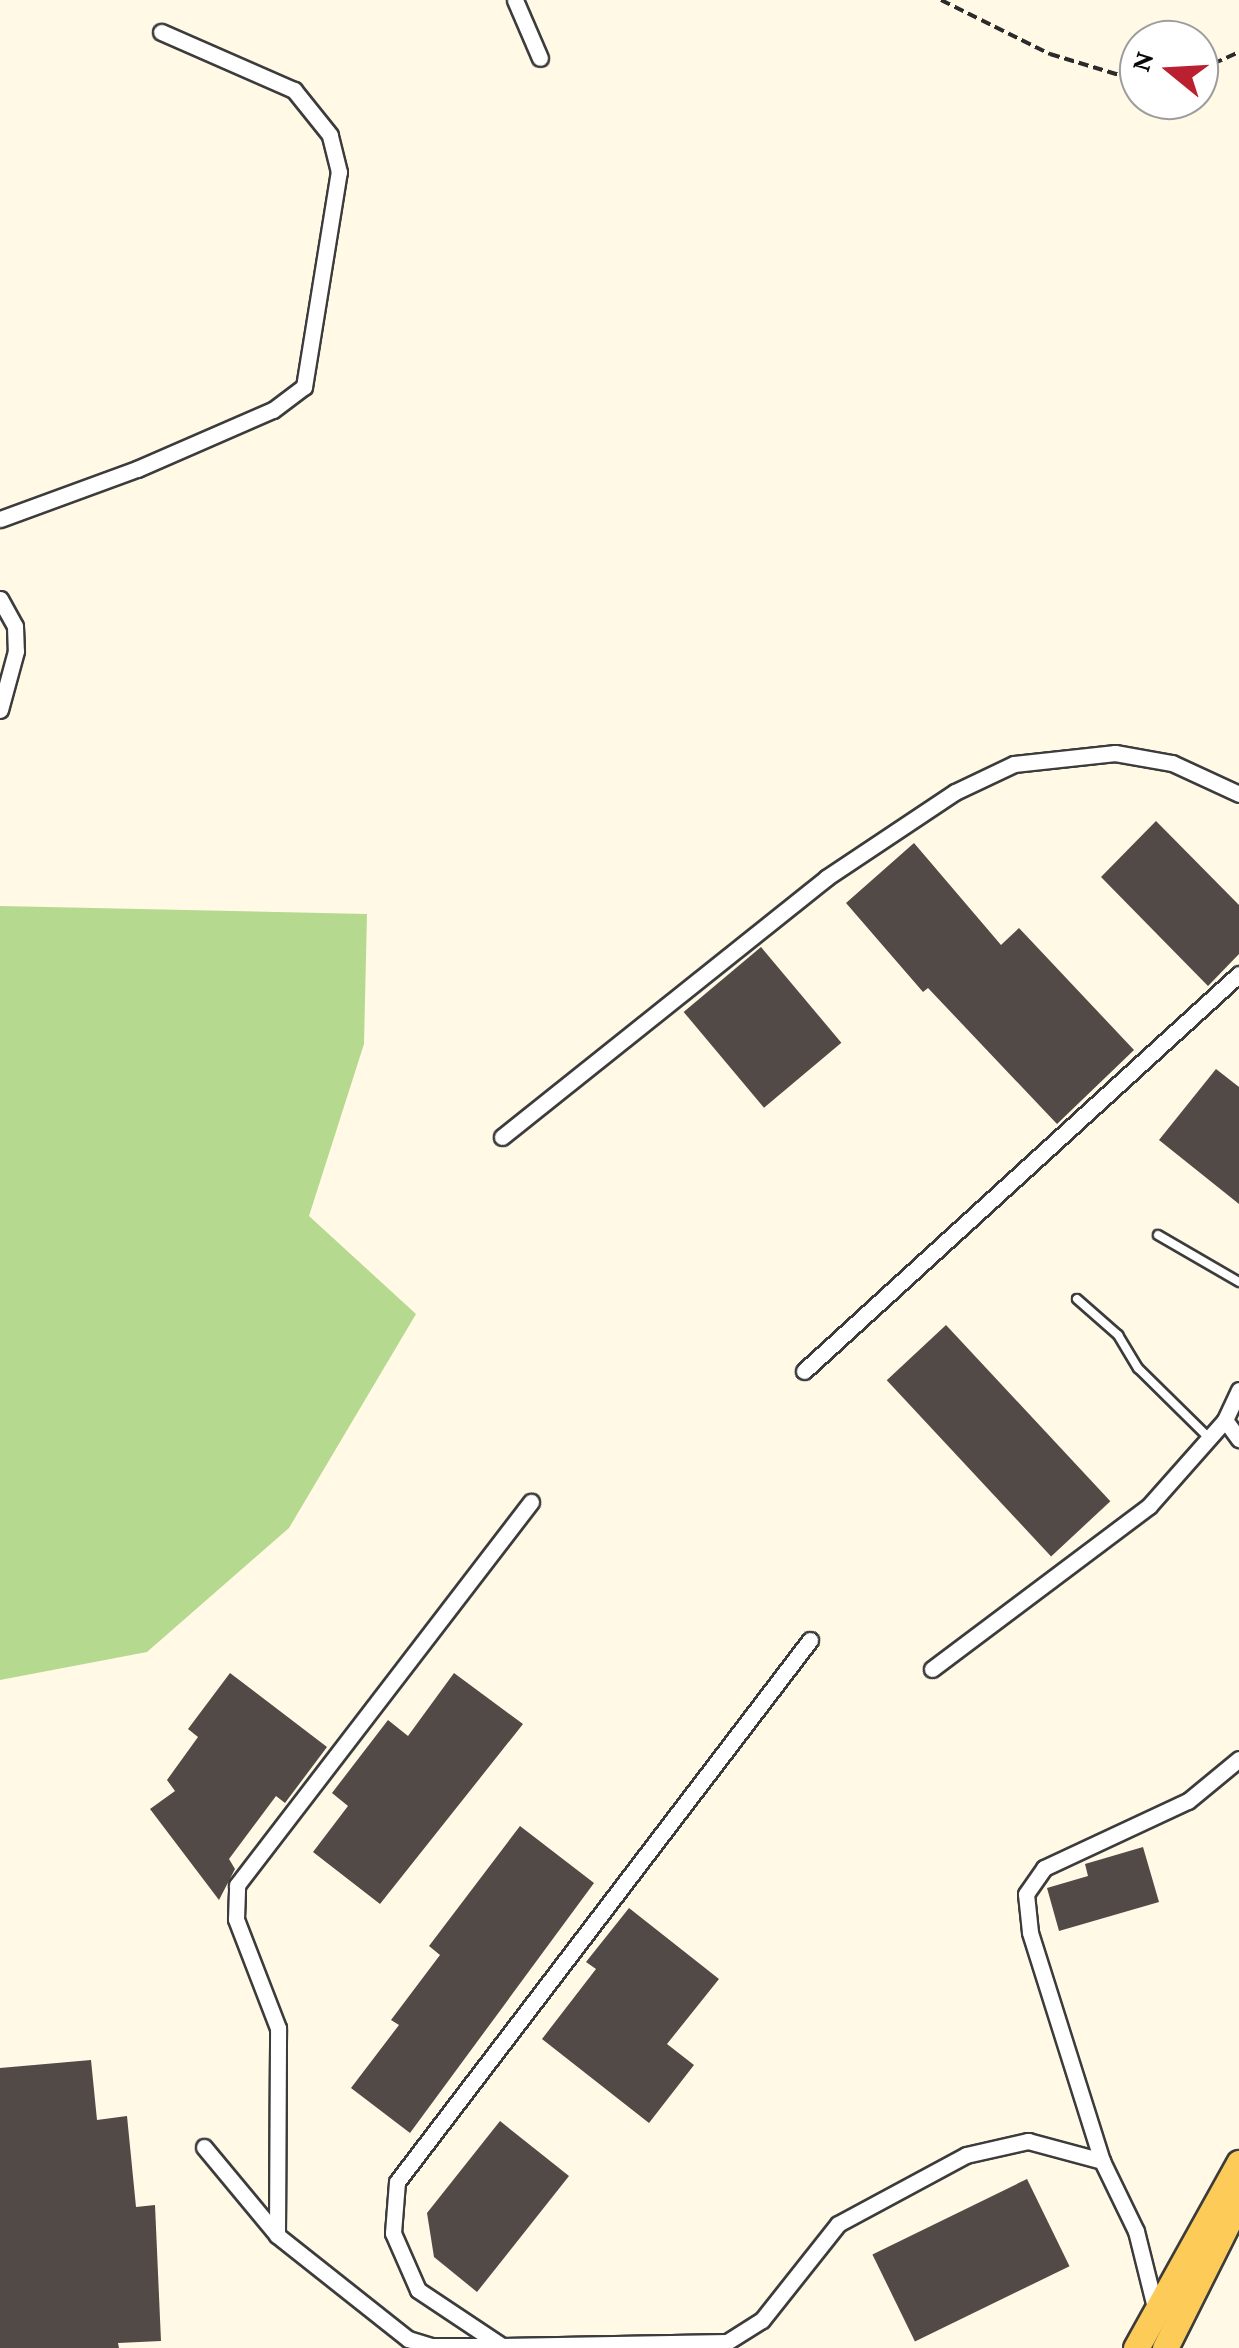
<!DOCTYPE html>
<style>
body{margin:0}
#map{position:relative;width:1239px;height:2348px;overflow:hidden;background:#fff9e6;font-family:"Crimson Pro",serif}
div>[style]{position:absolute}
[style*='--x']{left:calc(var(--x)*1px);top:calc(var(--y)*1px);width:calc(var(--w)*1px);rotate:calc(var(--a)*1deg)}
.forest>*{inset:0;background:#b5da8f}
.building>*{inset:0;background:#524a46;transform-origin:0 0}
.path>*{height:4px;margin-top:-2px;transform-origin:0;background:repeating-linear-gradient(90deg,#2b2b2b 0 10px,transparent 0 15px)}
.roads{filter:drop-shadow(2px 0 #3c3c3c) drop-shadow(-2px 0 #3c3c3c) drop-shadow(0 2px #3c3c3c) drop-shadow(0 -2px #3c3c3c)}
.lane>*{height:8px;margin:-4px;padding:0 4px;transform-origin:4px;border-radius:4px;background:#fff}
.street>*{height:15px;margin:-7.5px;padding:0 7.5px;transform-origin:7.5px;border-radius:7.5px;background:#fff}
.primary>*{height:25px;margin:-12.5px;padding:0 12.5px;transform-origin:12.5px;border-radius:12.5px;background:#fccb58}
span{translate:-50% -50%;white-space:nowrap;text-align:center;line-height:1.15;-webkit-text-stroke:10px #fff;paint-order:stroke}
.north{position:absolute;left:1119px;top:20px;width:100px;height:100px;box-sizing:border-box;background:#fff;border:2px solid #9d9d9d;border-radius:50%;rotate:288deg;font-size:28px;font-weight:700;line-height:40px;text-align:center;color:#090909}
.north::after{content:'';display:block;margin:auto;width:35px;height:45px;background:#bb2031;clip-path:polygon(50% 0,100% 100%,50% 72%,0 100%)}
</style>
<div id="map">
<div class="forest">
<i style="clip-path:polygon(0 906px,367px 914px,364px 1044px,309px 1216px,416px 1314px,289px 1528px,147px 1652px,0 1680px)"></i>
</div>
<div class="building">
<i style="clip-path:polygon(1156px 821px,1239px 905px,1239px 954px,1208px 986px,1101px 877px)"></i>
<i style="clip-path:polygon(914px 843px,1001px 945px,1019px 928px,1134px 1050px,1057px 1124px,928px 988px,923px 992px,846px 903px)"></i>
<i style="left:761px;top:947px;width:125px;height:101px;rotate:50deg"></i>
<i style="clip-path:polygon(1216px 1069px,1239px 1087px,1239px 1204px,1159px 1140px)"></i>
<i style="left:946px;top:1325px;width:241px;height:81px;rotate:47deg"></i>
<i style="clip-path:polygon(230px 1673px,327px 1747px,285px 1803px,276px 1796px,229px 1859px,235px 1869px,219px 1900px,150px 1809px,175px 1791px,167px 1780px,198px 1737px,188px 1729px)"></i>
<i style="clip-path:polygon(454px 1673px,523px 1724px,380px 1904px,313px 1852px,348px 1806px,332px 1793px,388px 1720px,408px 1736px)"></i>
<i style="clip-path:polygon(520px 1826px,594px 1883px,410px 2133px,351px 2088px,399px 2025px,391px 2020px,440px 1955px,429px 1946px)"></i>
<i style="clip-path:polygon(1143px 1847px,1159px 1902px,1059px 1931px,1047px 1888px,1088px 1876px,1085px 1864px)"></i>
<i style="clip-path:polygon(629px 1908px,719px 1979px,667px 2044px,694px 2065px,649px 2123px,542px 2039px,596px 1969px,586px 1962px)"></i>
<i style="clip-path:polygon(91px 2060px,97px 2120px,127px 2116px,136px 2207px,155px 2205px,161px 2341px,118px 2343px,119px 2348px,0 2348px,0 2068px)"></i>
<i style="clip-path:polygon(500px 2121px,569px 2176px,477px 2292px,434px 2257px,427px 2213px)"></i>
<i style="left:1027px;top:2179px;width:97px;height:172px;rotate:64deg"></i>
</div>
<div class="path">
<i style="--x:941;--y:0;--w:122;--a:26.4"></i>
<i style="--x:1050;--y:54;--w:93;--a:16.9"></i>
<i style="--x:1199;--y:70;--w:44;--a:-24.2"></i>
</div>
<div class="roads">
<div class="lane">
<i style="--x:1158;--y:1235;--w:94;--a:30.1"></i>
<i style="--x:1077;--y:1299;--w:55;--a:41.3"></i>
<i style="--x:1118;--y:1335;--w:39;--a:59"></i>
<i style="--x:1138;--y:1368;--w:101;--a:44.6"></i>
</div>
<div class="street">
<i style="--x:515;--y:0;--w:63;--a:66.7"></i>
<i style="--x:0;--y:519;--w:146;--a:-20.1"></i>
<i style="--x:137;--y:469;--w:148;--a:-23.5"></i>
<i style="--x:273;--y:410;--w:39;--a:-37"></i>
<i style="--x:304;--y:387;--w:218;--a:-80.8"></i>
<i style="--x:339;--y:172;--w:38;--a:-104"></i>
<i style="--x:330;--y:135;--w:58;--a:-128.7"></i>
<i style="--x:294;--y:90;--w:145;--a:-156.4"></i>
<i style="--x:0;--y:599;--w:31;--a:61"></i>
<i style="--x:15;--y:626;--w:25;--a:88"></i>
<i style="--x:16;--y:651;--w:61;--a:105.2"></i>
<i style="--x:502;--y:1137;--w:415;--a:-38.6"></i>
<i style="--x:826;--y:878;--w:155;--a:-33.7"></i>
<i style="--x:955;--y:792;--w:65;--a:-25.4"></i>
<i style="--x:1014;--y:764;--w:102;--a:-6.2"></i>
<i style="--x:1115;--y:753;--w:58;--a:10"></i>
<i style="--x:1172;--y:763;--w:74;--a:24.8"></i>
<i style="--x:804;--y:1371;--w:589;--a:-42.38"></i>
<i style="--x:1225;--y:1420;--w:24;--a:54"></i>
<i style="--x:810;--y:1640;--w:681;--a:127.31"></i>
<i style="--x:397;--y:2182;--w:51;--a:94.5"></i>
<i style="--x:393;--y:2233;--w:62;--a:66.3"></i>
<i style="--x:418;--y:2290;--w:101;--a:33.7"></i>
<i style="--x:502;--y:2346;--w:225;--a:-1"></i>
<i style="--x:727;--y:2342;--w:41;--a:-32.2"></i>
<i style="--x:762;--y:2320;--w:122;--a:-51.6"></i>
<i style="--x:838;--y:2224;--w:145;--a:-28.3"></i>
<i style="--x:966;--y:2155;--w:64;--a:-12.7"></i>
<i style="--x:1028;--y:2141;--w:77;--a:15.1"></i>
<i style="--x:1102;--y:2161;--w:78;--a:64.1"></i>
<i style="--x:1136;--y:2231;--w:82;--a:76"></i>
<i style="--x:932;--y:1669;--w:271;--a:-36.9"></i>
<i style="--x:1149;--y:1506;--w:115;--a:-48.5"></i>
<i style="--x:1225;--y:1420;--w:33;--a:-65"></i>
<i style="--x:204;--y:2147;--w:114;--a:50.3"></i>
<i style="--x:1102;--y:2161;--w:240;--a:-107.5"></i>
<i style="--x:1030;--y:1932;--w:38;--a:-96"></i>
<i style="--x:1026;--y:1894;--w:32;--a:-55"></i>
<i style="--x:1044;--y:1868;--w:159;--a:-25"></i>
<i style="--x:1188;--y:1801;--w:66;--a:-39.5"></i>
<i style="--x:500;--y:2346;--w:69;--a:180"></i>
<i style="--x:431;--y:2346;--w:24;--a:-163"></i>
<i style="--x:408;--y:2339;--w:167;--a:-141.6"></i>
<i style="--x:277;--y:2235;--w:207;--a:-89.7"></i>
<i style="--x:278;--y:2028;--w:117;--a:-111.1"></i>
<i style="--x:236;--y:1919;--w:34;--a:-88"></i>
<i style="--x:237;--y:1885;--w:483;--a:-52.5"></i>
</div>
<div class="primary">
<i style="--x:1136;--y:2348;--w:212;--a:-60.9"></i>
<i style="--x:1165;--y:2348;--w:165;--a:-63.4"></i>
</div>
</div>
<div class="north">N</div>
</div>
